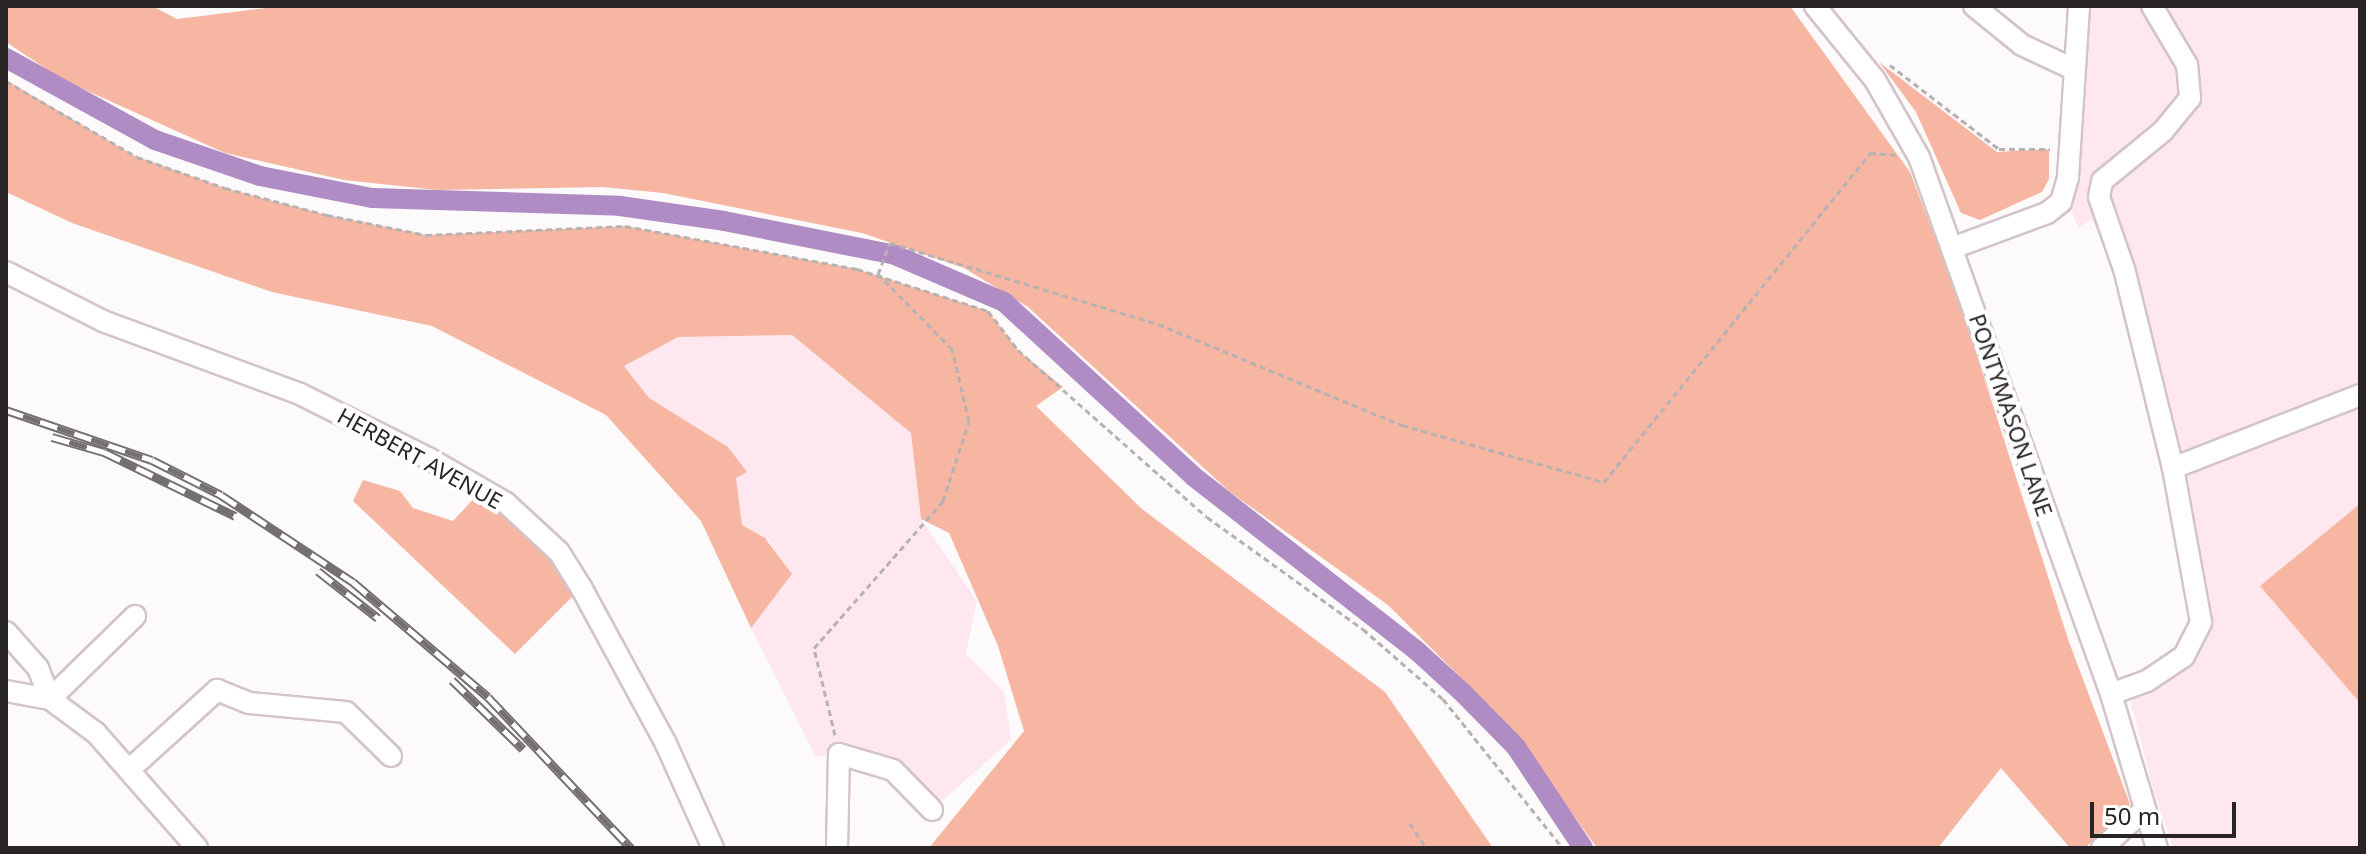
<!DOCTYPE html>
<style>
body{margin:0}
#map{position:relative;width:2366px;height:854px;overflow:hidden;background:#fdfafb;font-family:"Noto Sans",sans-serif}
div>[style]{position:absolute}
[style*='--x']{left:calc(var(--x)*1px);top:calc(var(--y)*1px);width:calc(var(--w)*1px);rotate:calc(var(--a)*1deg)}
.built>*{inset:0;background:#ffe7ef}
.green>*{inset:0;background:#f7b6a1}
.canal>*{height:20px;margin:-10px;padding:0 10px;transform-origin:10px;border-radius:10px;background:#af8cc4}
.path>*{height:3px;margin-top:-1.5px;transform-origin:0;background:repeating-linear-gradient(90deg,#b6b2b3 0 6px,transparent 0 10px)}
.roads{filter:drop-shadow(2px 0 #d3c4c9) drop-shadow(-2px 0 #d3c4c9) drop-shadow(0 2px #d3c4c9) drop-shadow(0 -2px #d3c4c9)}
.minor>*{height:20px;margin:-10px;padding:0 10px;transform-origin:10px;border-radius:10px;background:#fff}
.rail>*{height:9px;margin-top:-4.5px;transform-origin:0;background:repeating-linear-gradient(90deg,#fff 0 18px,#747071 0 36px);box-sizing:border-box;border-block:2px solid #747071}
span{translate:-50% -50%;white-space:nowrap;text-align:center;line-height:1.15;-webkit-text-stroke:8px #fff;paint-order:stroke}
.street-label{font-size:22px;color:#282324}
.frame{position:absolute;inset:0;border:8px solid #282324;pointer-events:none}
.scale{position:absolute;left:2090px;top:802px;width:146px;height:36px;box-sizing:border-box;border:4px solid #282324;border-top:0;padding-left:10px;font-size:24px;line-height:28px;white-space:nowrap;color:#282324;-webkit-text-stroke:6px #fff;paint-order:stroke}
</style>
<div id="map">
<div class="built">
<i style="clip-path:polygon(2079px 6px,2360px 6px,2360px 848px,2173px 848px,2153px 789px,2124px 675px,2159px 673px,2197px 630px,2121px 299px,2101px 236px,2091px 220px,2078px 228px,2072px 212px,2068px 177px)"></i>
<i style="clip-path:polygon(792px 335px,911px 433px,921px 519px,977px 601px,966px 654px,1004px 692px,1011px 740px,932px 810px,893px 770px,839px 754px,816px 757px,751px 628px,792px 574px,768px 540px,742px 525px,733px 479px,746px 472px,728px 447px,649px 398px,624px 366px,678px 337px)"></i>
</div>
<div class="green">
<i style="clip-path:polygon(6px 6px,152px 6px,177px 19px,282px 6px,1790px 6px,1910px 172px,1962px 309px,2069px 642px,2130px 804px,2085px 848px,2070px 848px,2001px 768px,1938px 848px,1597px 848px,1511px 728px,1388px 605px,1230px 492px,1028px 307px,964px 268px,862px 233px,663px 193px,603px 187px,437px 190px,344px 180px,225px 153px,61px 79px,6px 42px)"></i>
<i style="clip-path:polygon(1879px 62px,1997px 152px,2049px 149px,2049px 179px,2042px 192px,1980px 220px,1961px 213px,1916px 112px)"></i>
<i style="clip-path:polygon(6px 80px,135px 156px,225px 188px,327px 215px,426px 235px,625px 226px,857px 269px,988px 311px,1018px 350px,1063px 387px,1036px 406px,1142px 509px,1385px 692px,1493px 848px,929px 848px,1024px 731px,998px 646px,949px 533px,921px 519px,911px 433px,792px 335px,678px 337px,624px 366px,649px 398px,728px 447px,747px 472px,736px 478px,742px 525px,765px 538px,792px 574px,751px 628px,701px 521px,606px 415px,432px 326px,272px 292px,72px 223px,6px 192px)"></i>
<i style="clip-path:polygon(363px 480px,400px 491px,413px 508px,453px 521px,479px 493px,528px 532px,557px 564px,574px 595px,515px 654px,353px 501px)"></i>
<i style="clip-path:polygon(2360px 504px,2360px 703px,2260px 586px)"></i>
</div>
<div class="canal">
<i style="--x:6;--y:58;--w:170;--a:28.8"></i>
<i style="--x:155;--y:140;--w:111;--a:18.9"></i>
<i style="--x:260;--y:176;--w:114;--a:11.1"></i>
<i style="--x:372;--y:198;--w:248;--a:1.8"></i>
<i style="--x:620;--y:206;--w:105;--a:8.2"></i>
<i style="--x:724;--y:221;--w:174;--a:11.2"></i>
<i style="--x:895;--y:255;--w:119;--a:23.3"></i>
<i style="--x:1004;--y:302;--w:257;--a:42.6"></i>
<i style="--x:1193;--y:476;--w:283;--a:38"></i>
<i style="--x:1416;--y:650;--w:65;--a:42.5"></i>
<i style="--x:1464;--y:694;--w:74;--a:45.5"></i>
<i style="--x:1516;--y:747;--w:121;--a:56.4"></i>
</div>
<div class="path">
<i style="--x:1890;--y:65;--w:138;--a:37.6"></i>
<i style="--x:1999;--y:149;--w:51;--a:0"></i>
<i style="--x:6;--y:81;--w:151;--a:30.1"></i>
<i style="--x:137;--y:157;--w:93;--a:19.4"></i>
<i style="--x:225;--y:188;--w:106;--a:14.8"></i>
<i style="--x:327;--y:215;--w:101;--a:11.4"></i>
<i style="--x:426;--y:235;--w:199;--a:-2.6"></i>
<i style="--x:625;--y:226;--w:236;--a:10.5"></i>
<i style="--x:857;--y:269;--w:138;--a:17.8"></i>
<i style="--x:988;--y:311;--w:49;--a:52.4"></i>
<i style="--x:1018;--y:350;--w:252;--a:41.5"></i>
<i style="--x:1207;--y:517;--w:192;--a:35.7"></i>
<i style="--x:1363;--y:629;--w:106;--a:41.2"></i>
<i style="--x:1443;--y:699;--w:191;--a:51.2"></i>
<i style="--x:835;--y:735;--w:89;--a:-103.6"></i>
<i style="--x:814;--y:648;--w:196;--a:-48.7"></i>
<i style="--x:943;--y:501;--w:84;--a:-72"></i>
<i style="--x:969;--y:421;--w:74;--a:-103.3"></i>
<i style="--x:952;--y:349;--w:105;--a:-134.6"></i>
<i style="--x:878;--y:274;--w:33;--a:-69"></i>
<i style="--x:890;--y:243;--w:280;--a:16.8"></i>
<i style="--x:1158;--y:324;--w:264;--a:22.5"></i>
<i style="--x:1402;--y:425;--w:210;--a:15.8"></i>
<i style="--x:1604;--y:482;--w:423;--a:-51"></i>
<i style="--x:1870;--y:153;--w:26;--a:4"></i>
<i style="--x:1410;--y:823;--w:30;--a:57"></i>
</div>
<div class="roads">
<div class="minor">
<i style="--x:1815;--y:6;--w:95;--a:51"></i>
<i style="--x:1875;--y:80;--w:89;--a:60.3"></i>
<i style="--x:1919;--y:157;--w:570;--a:70.33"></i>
<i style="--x:2111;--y:694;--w:161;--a:73.4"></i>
<i style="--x:1974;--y:6;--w:62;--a:39.1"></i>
<i style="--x:2022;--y:45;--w:54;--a:25.1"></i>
<i style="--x:1955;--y:247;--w:98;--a:-20.3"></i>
<i style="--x:2047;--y:213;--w:18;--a:-38"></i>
<i style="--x:2061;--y:202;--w:26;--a:-74"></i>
<i style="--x:2068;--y:177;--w:171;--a:-86.3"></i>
<i style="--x:6;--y:272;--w:109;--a:26.8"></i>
<i style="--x:103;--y:321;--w:210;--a:20.3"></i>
<i style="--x:300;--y:394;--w:143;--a:26.6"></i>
<i style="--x:428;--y:458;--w:90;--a:30"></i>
<i style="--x:506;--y:503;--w:72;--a:42.8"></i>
<i style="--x:559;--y:552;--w:44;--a:58.1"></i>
<i style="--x:582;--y:589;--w:176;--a:61.5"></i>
<i style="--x:666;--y:744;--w:114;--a:65.7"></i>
<i style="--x:2173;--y:468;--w:201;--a:-21.3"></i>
<i style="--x:6;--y:632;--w:48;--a:48.4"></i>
<i style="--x:38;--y:668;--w:33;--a:69"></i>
<i style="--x:50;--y:699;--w:57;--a:36.5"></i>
<i style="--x:96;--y:733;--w:153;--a:48.7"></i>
<i style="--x:6;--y:691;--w:45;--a:10.3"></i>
<i style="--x:50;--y:699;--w:119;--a:-44.3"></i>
<i style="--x:2111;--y:694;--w:38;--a:-20"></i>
<i style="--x:2147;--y:681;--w:45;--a:-34"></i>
<i style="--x:2184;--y:656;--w:38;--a:-63"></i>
<i style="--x:2201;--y:622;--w:157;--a:-100.3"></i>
<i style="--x:2173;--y:468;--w:205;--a:-103.8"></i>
<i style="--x:2124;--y:269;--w:76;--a:-109.1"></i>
<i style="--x:2099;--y:197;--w:16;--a:-79"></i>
<i style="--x:2102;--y:181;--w:79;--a:-39.3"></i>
<i style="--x:2163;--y:131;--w:43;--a:-50.7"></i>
<i style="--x:2190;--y:98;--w:33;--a:-95"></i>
<i style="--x:2187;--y:65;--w:69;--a:-120.7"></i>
<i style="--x:130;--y:769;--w:118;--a:-42.2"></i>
<i style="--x:217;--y:690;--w:35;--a:22"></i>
<i style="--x:250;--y:703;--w:96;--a:5.4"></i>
<i style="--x:346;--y:712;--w:63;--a:44.4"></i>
<i style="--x:837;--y:848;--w:94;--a:-88.8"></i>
<i style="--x:839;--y:754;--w:56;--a:16.5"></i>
<i style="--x:893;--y:770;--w:56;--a:45.7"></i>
<i style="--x:2102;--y:848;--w:55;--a:-42.1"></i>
</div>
</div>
<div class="rail">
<i style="--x:6;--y:410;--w:154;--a:18.9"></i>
<i style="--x:152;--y:460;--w:77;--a:26.9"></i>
<i style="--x:221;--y:495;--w:158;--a:33.4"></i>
<i style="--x:353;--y:582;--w:177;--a:40.4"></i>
<i style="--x:488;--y:697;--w:208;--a:46.6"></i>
<i style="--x:52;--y:437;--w:54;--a:16.1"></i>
<i style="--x:104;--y:452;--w:146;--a:26"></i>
<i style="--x:318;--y:571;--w:76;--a:38.1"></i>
<i style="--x:452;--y:680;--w:99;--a:44.2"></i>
</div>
<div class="street-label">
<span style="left:2011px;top:415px;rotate:71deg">PONTYMASON LANE</span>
<span style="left:420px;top:458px;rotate:29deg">HERBERT AVENUE</span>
</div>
<div class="frame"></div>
<div class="scale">50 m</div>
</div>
